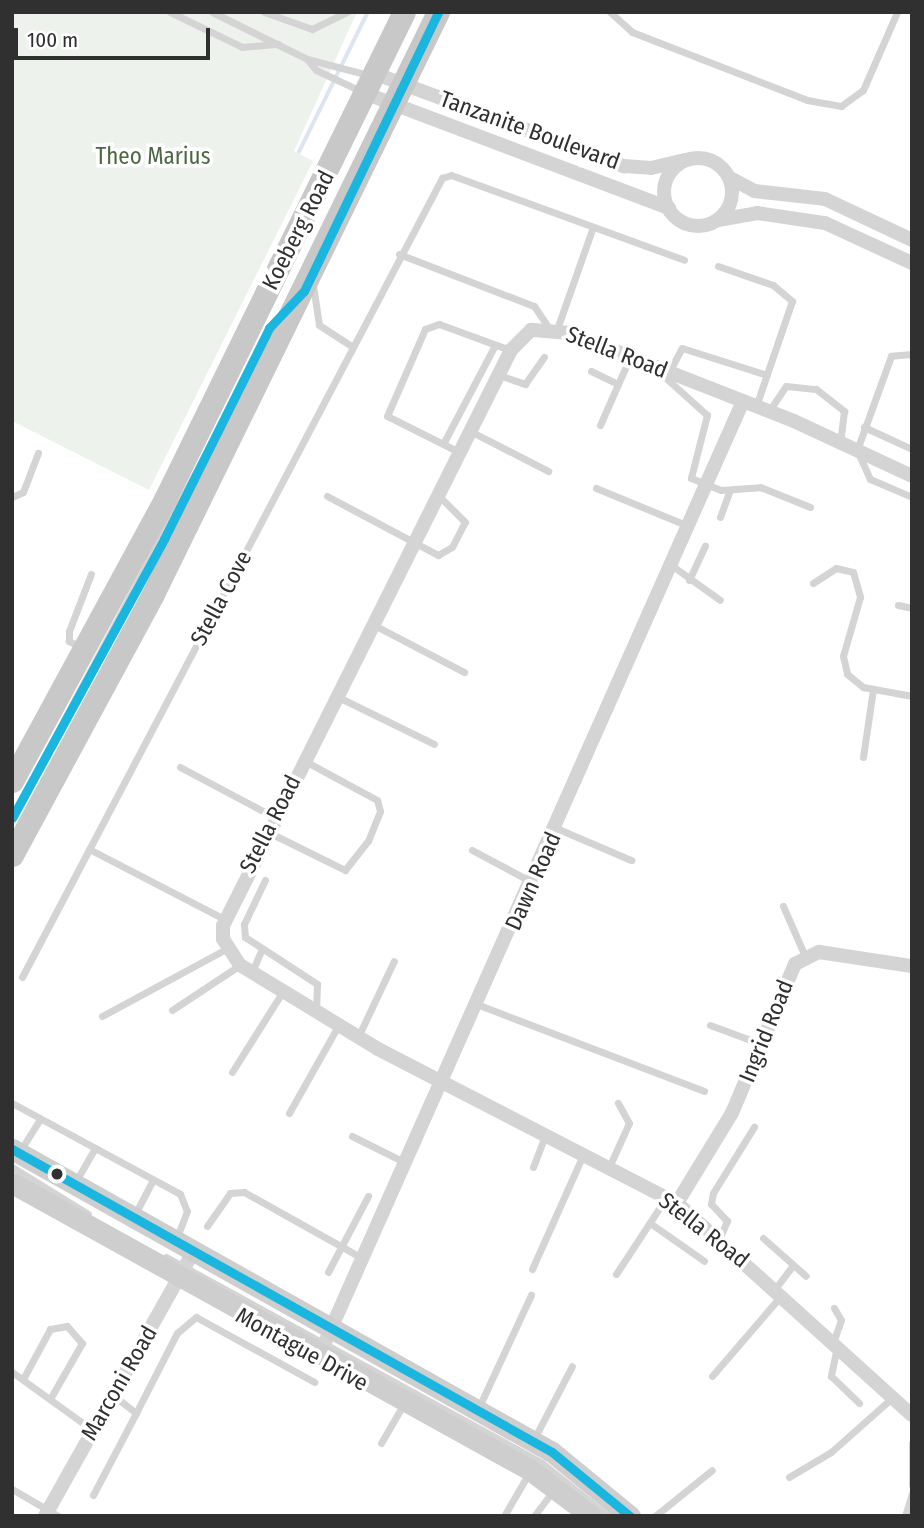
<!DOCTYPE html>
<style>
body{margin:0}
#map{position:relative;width:924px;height:1528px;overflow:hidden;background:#fff;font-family:"Fira Sans Condensed",sans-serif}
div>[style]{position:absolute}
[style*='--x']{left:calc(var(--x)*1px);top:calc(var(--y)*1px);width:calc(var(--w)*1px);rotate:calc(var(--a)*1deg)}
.green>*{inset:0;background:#eef2ec}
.stream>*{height:3.5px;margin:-1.75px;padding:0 1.75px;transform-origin:1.75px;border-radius:1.75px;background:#dde5f0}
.lane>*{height:7px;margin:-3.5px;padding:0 3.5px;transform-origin:3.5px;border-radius:3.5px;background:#d4d4d4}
.street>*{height:14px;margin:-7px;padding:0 7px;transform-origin:7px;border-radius:7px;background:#d4d4d4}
.street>.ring{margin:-7px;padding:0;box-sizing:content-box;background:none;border:14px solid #d4d4d4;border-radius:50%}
.secondary>*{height:21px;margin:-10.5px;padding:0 10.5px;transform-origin:10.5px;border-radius:10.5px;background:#cecece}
.primary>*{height:23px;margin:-11.5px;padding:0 11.5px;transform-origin:11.5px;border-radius:11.5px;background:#c8c8c8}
.bus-1>*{height:9px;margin:-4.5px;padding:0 4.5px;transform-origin:4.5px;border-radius:4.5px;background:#1ab6e0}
.dots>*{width:19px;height:19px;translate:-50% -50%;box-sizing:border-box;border:4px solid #fff;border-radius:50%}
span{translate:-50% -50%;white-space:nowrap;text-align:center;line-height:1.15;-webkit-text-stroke:7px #fff;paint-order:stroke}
.street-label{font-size:23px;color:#303030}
.park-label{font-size:23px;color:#4d6742}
.frame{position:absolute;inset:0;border:14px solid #303030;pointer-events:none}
.scale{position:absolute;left:14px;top:28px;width:196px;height:32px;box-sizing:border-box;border:4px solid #303030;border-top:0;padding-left:9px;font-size:21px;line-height:24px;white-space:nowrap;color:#303030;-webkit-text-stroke:5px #fff;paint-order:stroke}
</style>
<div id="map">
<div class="green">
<i style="clip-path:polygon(12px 12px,357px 12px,294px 151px,313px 161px,149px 490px,12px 421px)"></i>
</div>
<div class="stream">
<i style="--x:299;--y:152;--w:156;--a:-63.8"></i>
</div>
<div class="lane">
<i style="--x:170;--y:12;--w:80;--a:25.9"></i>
<i style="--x:242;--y:47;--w:36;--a:-5"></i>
<i style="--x:212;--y:12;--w:106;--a:26.3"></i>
<i style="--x:307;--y:59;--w:63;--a:14.7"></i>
<i style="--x:264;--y:12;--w:51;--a:19.5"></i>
<i style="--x:312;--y:29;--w:39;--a:-26"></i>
<i style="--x:610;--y:12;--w:30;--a:42"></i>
<i style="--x:632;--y:32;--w:188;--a:21.2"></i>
<i style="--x:807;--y:100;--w:35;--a:10"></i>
<i style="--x:841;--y:106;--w:27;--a:-36"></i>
<i style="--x:863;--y:90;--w:85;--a:-66.4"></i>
<i style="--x:307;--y:59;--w:14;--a:51"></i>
<i style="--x:316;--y:70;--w:52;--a:25.1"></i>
<i style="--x:399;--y:254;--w:145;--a:21.1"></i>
<i style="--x:534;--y:306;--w:25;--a:56"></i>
<i style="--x:718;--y:266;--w:58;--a:19.1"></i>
<i style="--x:773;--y:285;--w:25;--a:40"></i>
<i style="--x:792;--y:301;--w:111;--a:108.9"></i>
<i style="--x:313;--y:285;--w:40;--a:81.5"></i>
<i style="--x:319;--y:325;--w:40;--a:32.9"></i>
<i style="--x:557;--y:329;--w:108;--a:-70.6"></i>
<i style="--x:912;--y:354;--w:21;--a:175"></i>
<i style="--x:891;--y:356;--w:100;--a:109.9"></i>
<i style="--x:857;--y:450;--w:32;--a:66"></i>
<i style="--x:870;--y:479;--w:46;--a:23.2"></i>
<i style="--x:657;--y:370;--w:67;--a:42"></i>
<i style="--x:707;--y:415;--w:65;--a:104.3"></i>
<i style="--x:691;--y:478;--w:32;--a:22"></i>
<i style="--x:721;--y:490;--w:39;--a:-4"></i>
<i style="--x:760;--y:487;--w:54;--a:21.8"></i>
<i style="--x:591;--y:371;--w:30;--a:26"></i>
<i style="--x:669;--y:372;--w:27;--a:-62"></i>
<i style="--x:682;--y:348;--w:89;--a:17.6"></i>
<i style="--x:499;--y:375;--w:28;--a:19"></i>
<i style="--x:525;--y:384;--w:33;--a:-55"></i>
<i style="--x:769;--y:411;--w:30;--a:-56"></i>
<i style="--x:786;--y:386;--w:30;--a:6"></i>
<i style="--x:816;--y:389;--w:36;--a:38"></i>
<i style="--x:844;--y:411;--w:31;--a:97"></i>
<i style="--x:600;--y:425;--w:74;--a:-66.2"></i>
<i style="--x:864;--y:427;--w:53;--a:24.6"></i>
<i style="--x:470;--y:431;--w:88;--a:27.1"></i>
<i style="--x:443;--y:444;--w:112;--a:-62.3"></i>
<i style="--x:459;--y:452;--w:80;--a:-153.4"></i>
<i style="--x:387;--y:416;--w:95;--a:-66.4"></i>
<i style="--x:425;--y:329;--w:15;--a:-20"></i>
<i style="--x:439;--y:324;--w:76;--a:20.1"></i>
<i style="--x:596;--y:488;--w:100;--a:22.4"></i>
<i style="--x:327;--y:496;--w:126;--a:28"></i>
<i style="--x:438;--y:555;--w:16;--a:-30"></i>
<i style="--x:452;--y:547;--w:28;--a:-63"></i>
<i style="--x:465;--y:522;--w:38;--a:-135"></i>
<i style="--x:12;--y:497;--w:12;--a:-24"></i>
<i style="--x:23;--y:492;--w:42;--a:-69"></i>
<i style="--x:720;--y:517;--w:29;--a:-70"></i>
<i style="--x:671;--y:565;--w:60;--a:35.5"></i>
<i style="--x:689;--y:580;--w:38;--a:-65"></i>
<i style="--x:813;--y:583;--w:27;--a:-33"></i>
<i style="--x:836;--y:568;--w:17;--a:13"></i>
<i style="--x:853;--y:572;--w:26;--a:74"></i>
<i style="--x:860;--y:597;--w:61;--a:106.1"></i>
<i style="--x:843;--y:656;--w:18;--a:77"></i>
<i style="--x:847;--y:674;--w:21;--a:39"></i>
<i style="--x:863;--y:687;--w:50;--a:10.4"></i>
<i style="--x:898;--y:605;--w:14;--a:12"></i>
<i style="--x:372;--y:624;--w:104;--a:27.6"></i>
<i style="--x:80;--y:647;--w:13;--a:-151"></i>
<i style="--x:69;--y:641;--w:10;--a:-90"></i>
<i style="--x:69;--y:631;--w:61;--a:-68.9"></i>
<i style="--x:336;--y:696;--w:109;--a:26.1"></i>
<i style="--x:863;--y:757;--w:69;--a:-81.6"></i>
<i style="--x:180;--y:767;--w:106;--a:28"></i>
<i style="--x:12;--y:818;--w:565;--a:-62.03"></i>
<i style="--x:556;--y:828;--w:82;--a:23.1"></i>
<i style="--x:270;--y:833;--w:84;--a:26.3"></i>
<i style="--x:345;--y:870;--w:37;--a:-52"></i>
<i style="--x:368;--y:841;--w:32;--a:-68"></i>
<i style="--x:380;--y:811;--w:11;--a:-105"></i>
<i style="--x:377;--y:800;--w:84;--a:-151.6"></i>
<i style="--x:89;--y:849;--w:152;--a:27.4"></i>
<i style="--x:472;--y:850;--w:66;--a:28.1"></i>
<i style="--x:265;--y:880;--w:49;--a:115.5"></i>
<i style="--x:244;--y:924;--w:13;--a:86"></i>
<i style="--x:245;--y:937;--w:86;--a:33.1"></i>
<i style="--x:317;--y:984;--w:26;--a:92"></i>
<i style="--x:783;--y:906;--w:55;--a:66.3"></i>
<i style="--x:252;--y:972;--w:23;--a:-67"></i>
<i style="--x:22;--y:977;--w:903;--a:-62.27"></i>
<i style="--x:442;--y:178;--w:9;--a:-18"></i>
<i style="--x:451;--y:175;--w:248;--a:20"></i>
<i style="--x:479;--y:1005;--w:241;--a:20.9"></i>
<i style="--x:172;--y:1010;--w:82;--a:-33.5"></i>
<i style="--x:102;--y:1016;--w:143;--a:-28.4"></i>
<i style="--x:710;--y:1025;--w:54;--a:20.4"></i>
<i style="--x:358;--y:1037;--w:84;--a:-64.7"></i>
<i style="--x:232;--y:1072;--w:96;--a:-57.8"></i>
<i style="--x:12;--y:1103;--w:191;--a:28.4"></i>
<i style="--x:180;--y:1194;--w:18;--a:68"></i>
<i style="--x:187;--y:1211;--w:30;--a:111"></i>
<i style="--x:289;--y:1113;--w:100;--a:-60.6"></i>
<i style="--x:352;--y:1136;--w:58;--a:26.6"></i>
<i style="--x:20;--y:1151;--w:38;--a:-58"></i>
<i style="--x:610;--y:1165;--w:46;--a:-65.7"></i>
<i style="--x:629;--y:1123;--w:23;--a:-119"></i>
<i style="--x:12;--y:1167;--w:89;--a:31.7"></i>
<i style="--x:533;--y:1167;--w:34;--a:-69"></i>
<i style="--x:76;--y:1181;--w:38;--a:-60"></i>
<i style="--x:134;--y:1216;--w:41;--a:-62.2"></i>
<i style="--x:650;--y:1223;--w:66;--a:35.1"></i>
<i style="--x:207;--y:1226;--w:40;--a:-55.1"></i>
<i style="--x:230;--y:1193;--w:14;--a:-4"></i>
<i style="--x:244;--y:1192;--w:137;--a:29.2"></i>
<i style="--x:763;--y:1238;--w:57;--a:41.5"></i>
<i style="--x:719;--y:1239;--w:20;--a:-66"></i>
<i style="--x:727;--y:1221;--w:23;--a:-133"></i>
<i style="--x:711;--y:1204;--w:11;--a:-80"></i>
<i style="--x:713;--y:1193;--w:78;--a:-58.2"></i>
<i style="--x:166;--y:1257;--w:429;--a:28.7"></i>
<i style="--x:542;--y:1463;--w:85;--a:38.8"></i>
<i style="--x:532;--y:1269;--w:125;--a:-65.9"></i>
<i style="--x:328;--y:1272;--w:86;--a:-62.2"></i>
<i style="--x:616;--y:1274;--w:91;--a:-56.7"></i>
<i style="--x:775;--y:1289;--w:30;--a:-53"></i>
<i style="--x:833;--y:1343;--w:24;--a:-71"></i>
<i style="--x:841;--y:1320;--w:14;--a:-120"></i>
<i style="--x:837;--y:1347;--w:30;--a:102"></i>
<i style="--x:831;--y:1376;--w:39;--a:44"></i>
<i style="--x:12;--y:1372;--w:97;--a:35.8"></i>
<i style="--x:712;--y:1376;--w:104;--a:-49.3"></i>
<i style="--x:23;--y:1379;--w:57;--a:-61.6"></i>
<i style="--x:50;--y:1329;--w:17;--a:-10"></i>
<i style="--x:67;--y:1326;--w:23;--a:49"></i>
<i style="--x:82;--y:1343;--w:64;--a:119.7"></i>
<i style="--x:478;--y:1409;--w:126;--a:-65.1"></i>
<i style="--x:136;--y:1413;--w:90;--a:-62.9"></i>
<i style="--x:177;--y:1333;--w:25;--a:-40"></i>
<i style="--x:196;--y:1317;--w:135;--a:28.8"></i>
<i style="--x:534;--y:1439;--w:82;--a:-62.5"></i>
<i style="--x:381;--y:1443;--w:44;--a:-59.9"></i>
<i style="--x:912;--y:1443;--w:42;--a:90"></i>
<i style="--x:789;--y:1477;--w:49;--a:-30.8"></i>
<i style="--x:831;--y:1452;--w:80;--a:-41.5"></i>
<i style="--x:12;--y:1489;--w:53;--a:30.4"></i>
<i style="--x:93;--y:1495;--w:93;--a:-62.3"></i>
<i style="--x:136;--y:1413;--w:31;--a:-142"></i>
<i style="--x:504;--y:1516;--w:52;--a:-60"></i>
<i style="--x:534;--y:1516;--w:31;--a:-53"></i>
<i style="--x:655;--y:1516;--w:73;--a:-38.9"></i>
<i style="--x:905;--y:1516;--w:24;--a:-73"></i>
</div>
<div class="street">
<i style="--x:376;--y:74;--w:265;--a:20.4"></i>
<i style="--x:624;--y:166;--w:27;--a:4"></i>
<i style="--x:651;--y:168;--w:36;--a:-13"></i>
<i style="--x:367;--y:94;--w:323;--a:20.7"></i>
<i class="ring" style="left:664px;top:158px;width:54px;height:54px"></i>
<i style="--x:730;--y:178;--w:27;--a:28"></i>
<i style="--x:754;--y:191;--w:71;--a:6.4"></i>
<i style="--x:825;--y:199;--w:96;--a:25.2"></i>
<i style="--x:718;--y:220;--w:40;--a:-10"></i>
<i style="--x:757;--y:213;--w:69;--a:8.4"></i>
<i style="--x:825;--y:223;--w:96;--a:24.7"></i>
<i style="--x:912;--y:476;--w:130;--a:-155"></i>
<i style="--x:794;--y:421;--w:242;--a:-158.6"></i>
<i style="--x:569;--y:333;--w:38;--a:-175"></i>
<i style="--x:531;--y:330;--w:28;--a:135"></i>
<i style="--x:511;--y:350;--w:644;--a:116.57"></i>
<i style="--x:223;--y:926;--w:13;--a:90"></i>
<i style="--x:223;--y:939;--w:31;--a:57"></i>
<i style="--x:240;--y:965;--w:50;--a:31.2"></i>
<i style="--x:283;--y:991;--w:111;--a:31.4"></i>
<i style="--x:378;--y:1049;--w:336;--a:27.3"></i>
<i style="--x:677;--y:1203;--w:316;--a:42.1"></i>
<i style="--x:677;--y:1203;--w:105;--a:-58.6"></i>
<i style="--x:732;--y:1113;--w:162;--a:-67.1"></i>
<i style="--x:795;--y:964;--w:27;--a:-27"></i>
<i style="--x:819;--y:952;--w:94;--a:8.6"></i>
<i style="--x:318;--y:1358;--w:1047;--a:-66.05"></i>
<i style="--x:45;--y:1516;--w:304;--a:-60.7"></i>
</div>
<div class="secondary">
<i style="--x:12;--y:1149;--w:619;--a:29.3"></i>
<i style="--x:552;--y:1452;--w:101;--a:39.4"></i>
<i style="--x:12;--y:1183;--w:592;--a:28.99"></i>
<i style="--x:530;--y:1470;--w:76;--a:37"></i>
</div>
<div class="primary">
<i style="--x:12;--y:781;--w:321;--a:-61.5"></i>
<i style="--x:165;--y:499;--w:542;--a:-63.86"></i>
<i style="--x:12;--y:855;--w:297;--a:-61.6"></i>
<i style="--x:153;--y:594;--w:648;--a:-63.91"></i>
</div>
<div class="bus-1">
<i style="--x:12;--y:818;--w:318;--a:-61.4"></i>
<i style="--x:164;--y:539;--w:236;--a:-63.5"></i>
<i style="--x:269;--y:328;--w:51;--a:-46.6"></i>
<i style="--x:304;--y:291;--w:310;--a:-64.3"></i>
<i style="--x:12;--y:1149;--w:619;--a:29.3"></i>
<i style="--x:552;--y:1452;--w:101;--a:39.4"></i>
</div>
<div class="dots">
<i style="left:57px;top:1174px;background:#303030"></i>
</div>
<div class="street-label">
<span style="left:530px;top:130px;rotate:20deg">Tanzanite Boulevard</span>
<span style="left:298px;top:230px;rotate:-63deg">Koeberg Road</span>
<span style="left:617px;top:352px;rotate:21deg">Stella Road</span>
<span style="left:221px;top:598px;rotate:-62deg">Stella Cove</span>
<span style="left:270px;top:824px;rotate:-63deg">Stella Road</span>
<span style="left:533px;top:881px;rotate:-66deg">Dawn Road</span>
<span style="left:766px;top:1031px;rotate:-68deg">Ingrid Road</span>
<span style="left:704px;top:1230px;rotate:38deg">Stella Road</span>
<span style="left:302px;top:1349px;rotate:29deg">Montague Drive</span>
<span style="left:119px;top:1383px;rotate:-60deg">Marconi Road</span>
</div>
<div class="park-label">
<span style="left:153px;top:156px">Theo Marius</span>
</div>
<div class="frame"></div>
<div class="scale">100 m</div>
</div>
